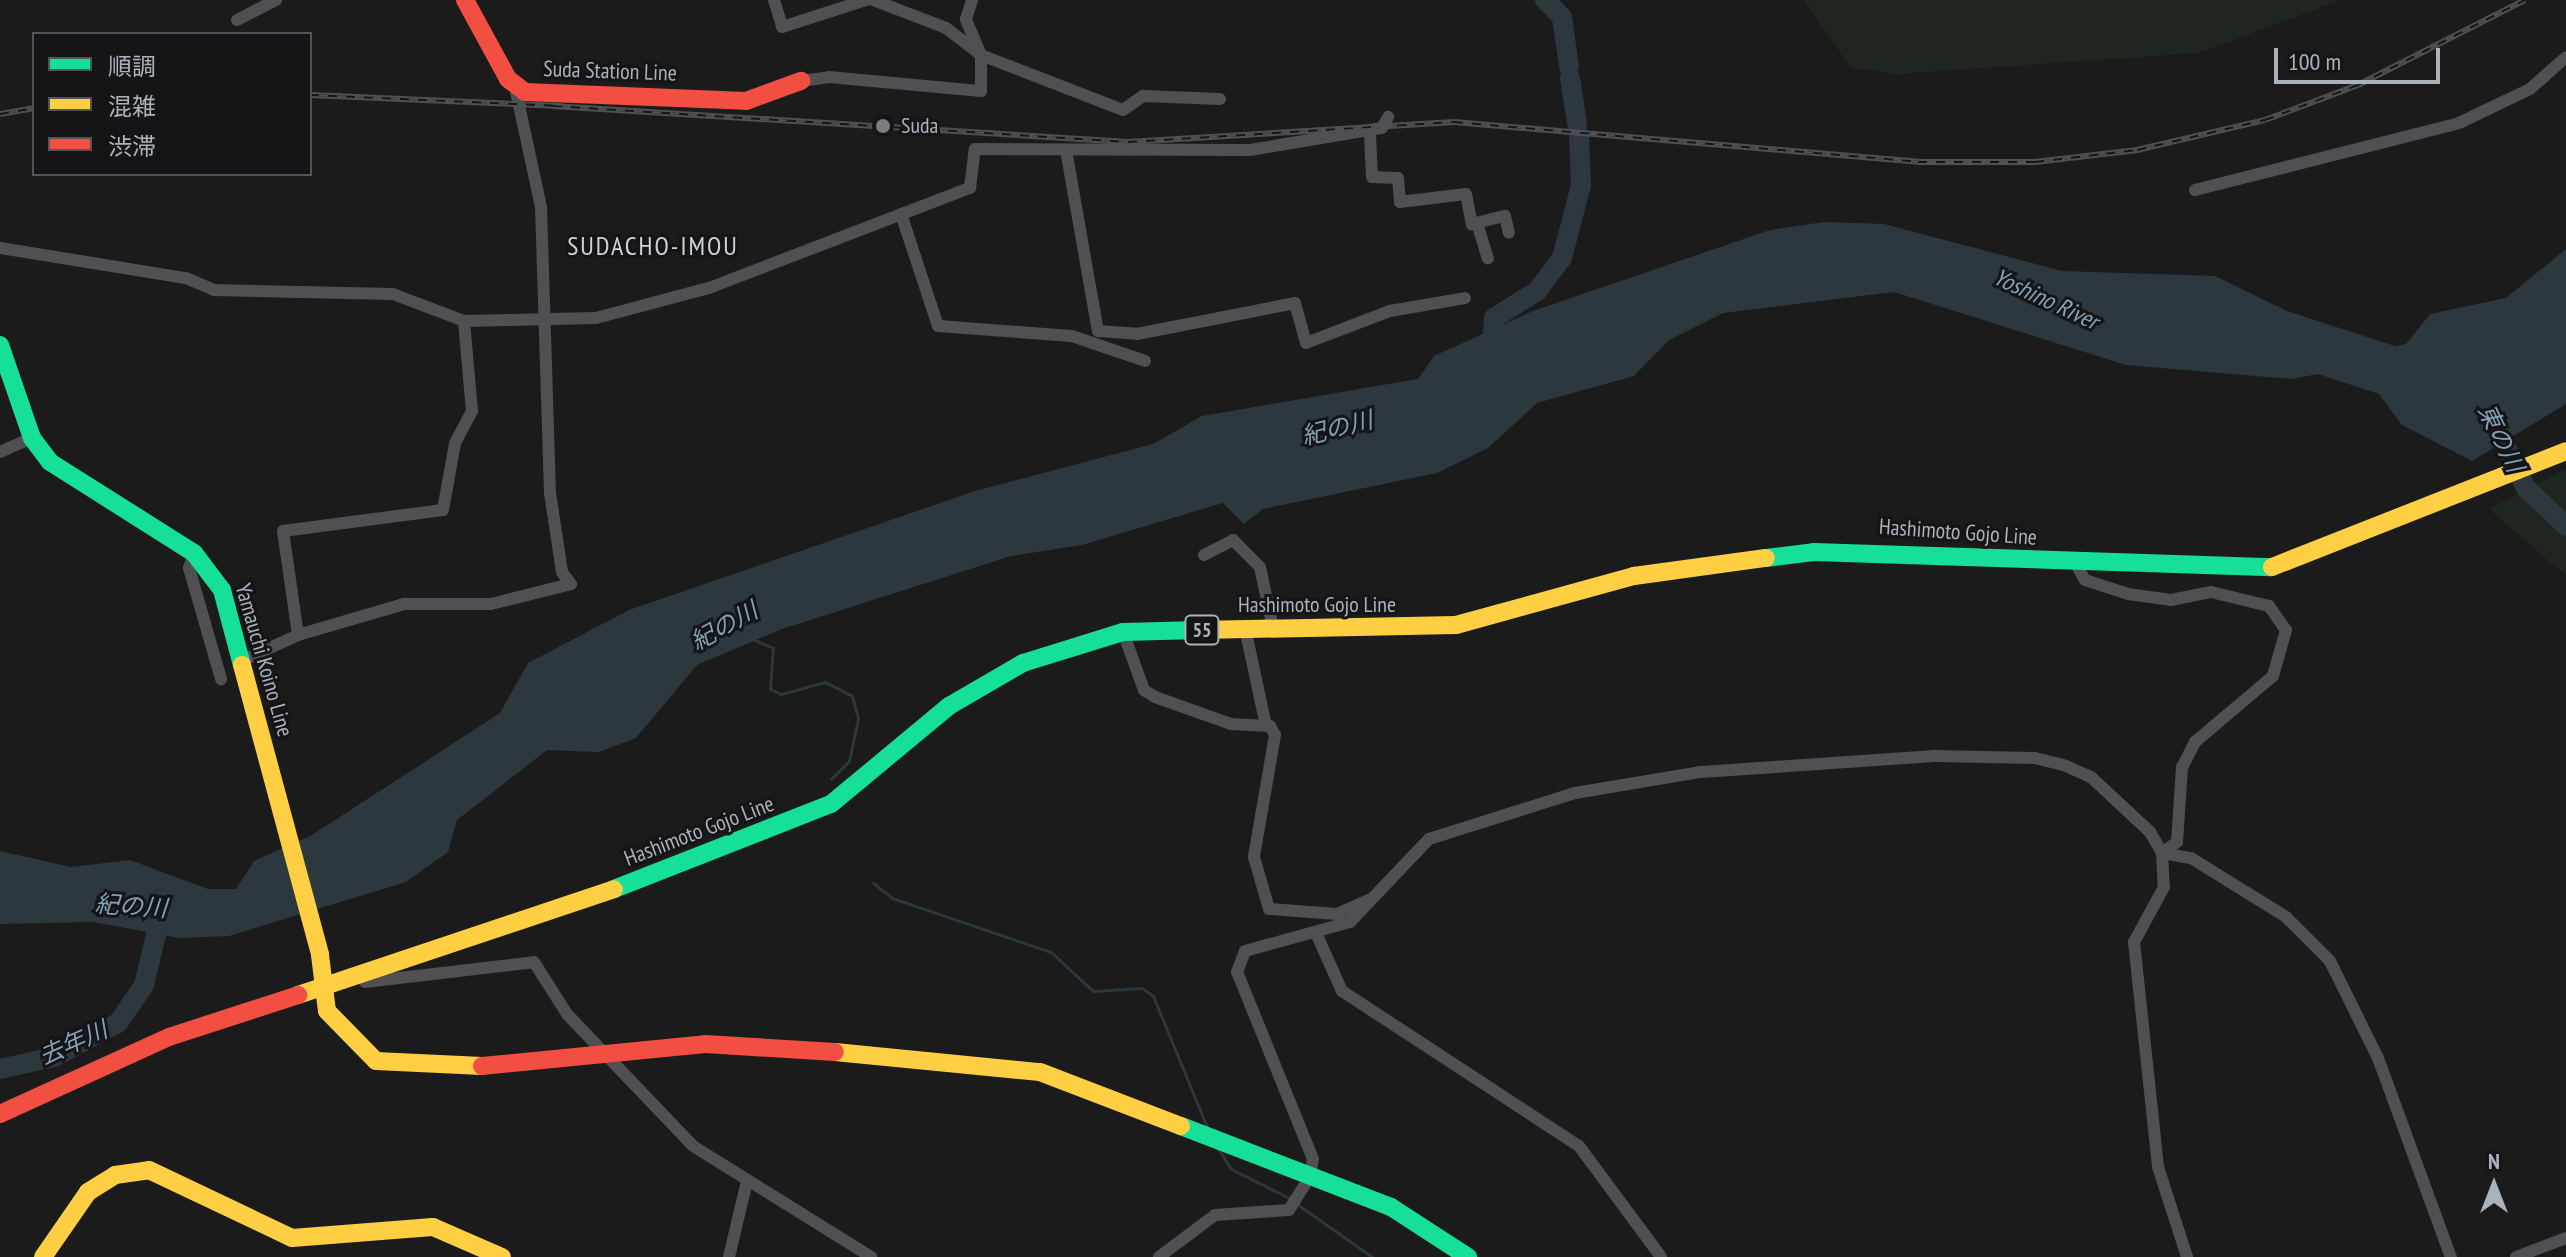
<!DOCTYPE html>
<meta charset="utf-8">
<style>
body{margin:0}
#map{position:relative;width:2566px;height:1257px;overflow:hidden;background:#1b1b1b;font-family:"PT Sans Narrow","Noto Sans JP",sans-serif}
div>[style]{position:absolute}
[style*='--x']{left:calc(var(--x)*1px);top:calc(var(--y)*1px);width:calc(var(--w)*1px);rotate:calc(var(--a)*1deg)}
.green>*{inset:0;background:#1f261f}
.water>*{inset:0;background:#2d373e}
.stream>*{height:3px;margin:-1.5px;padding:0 1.5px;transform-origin:1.5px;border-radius:1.5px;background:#2d373e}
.river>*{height:20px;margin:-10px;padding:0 10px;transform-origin:10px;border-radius:10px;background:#2d373e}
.street>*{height:12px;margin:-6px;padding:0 6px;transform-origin:6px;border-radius:6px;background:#4f5054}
.fast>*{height:18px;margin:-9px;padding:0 9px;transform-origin:9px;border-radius:9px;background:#16e098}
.slow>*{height:18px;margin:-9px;padding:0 9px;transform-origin:9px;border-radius:9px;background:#ffcf43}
.jam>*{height:18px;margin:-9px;padding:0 9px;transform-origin:9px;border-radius:9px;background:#f24e42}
.rail>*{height:6px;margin-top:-3px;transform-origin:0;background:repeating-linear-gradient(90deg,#151517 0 9px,#4f5053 0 18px);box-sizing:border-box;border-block:2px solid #4f5053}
.street-bridge>*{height:12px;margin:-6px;padding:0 6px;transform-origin:6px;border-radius:6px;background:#4f5054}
.dots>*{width:22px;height:22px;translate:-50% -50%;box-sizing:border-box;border:4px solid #151517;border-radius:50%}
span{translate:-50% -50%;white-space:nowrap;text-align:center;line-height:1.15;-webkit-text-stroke:6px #151517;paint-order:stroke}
.shield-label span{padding:2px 6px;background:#151517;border:2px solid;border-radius:6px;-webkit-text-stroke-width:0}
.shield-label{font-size:20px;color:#acb2bc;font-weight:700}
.street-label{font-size:22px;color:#acb2bc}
.poi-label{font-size:22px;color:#acb2bc}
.left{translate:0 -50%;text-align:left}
.water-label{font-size:24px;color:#84a1b6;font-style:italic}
.quarter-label{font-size:26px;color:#cdd1d8;letter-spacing:2px}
.legend{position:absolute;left:32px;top:32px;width:280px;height:144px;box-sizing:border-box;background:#151517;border:2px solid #515459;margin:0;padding:10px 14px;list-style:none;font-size:24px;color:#acb2bc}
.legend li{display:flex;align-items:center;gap:16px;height:40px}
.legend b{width:40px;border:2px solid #515459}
.north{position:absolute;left:2454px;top:1145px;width:80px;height:80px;-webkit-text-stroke:6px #151517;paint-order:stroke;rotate:0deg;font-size:22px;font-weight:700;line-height:32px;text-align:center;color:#acb2bc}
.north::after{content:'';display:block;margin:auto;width:28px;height:36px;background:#acb2bc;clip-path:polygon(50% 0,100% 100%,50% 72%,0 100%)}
.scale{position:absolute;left:2274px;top:48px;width:166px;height:36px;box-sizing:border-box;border:4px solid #acb2bc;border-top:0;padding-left:10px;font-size:24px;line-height:28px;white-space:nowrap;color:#acb2bc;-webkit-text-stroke:6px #151517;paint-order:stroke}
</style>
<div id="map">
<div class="green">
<i style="clip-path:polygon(1804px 0,2341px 0,2198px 53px,1898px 74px,1851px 68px)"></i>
<i style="clip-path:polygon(2564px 470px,2566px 472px,2566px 576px,2489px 509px)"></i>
</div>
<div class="water">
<i style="clip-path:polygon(1824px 222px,1884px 224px,2062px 271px,2215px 276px,2287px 311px,2395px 346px,2406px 344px,2430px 314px,2506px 298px,2566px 249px,2566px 404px,2472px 461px,2402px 425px,2379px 394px,2318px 374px,2292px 379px,2126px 365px,1894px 292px,1723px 313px,1669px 340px,1634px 376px,1537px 403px,1488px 448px,1437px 473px,1263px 509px,1244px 524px,1223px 503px,1082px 545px,1011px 556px,782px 629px,697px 665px,636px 738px,599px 752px,547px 750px,457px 820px,448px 852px,406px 882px,229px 936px,180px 938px,93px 922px,0 924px,0 851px,71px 867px,130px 860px,208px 889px,236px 889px,254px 861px,312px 835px,500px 713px,528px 663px,629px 610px,975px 491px,1153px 444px,1202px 416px,1418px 379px,1434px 356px,1533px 311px,1770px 230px)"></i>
</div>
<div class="stream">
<i style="--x:752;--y:639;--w:23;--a:23"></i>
<i style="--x:773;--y:648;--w:41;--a:94.2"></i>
<i style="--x:770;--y:689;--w:12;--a:24"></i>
<i style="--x:781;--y:694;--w:46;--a:-15.3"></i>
<i style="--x:825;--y:682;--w:30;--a:27"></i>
<i style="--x:852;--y:696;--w:24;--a:75"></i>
<i style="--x:858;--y:719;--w:43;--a:102.1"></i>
<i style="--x:849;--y:761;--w:25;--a:135"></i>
<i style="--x:873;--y:883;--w:24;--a:38"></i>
<i style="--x:892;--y:898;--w:168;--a:18.8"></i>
<i style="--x:1051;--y:952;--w:57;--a:42.9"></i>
<i style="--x:1093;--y:991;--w:49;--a:-3.5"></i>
<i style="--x:1142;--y:988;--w:14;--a:36"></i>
<i style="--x:1153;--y:996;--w:142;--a:67.6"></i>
<i style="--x:1218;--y:1148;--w:25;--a:58"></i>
<i style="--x:1231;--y:1169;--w:67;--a:26.6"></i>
<i style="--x:1297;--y:1204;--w:92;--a:35.2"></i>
</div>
<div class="river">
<i style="--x:1545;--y:0;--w:24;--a:45"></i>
<i style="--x:1562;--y:17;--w:50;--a:82"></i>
<i style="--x:1570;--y:78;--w:46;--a:81.2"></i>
<i style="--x:1491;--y:355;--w:37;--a:-85"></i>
<i style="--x:1494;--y:318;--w:51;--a:-32.1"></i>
<i style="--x:1537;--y:291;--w:41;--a:-52.9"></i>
<i style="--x:1562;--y:258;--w:75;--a:-75.4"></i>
<i style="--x:1581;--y:185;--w:50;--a:-92.3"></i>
<i style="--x:2492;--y:420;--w:76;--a:63.4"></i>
<i style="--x:2526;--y:488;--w:55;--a:43.5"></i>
<i style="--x:0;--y:1069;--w:55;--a:-12.5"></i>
<i style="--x:54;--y:1057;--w:72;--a:-28"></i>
<i style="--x:118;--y:1023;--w:46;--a:-55.6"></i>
<i style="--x:144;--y:985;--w:77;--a:-76.5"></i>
</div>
<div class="street">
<i style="--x:774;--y:0;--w:28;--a:73"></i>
<i style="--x:782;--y:27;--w:88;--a:-17.8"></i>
<i style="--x:873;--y:0;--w:78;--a:21"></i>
<i style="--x:946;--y:28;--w:44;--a:37.6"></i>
<i style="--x:981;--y:55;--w:152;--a:21.2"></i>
<i style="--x:1123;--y:110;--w:24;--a:-35"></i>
<i style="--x:1143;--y:96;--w:77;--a:2.2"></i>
<i style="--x:237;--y:20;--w:44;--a:-27.1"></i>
<i style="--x:801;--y:81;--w:28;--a:-8"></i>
<i style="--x:829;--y:77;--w:153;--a:5.3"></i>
<i style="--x:981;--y:91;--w:36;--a:-90"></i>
<i style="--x:981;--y:55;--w:39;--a:-113"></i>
<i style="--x:966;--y:19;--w:20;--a:-72"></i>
<i style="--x:1370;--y:135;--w:42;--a:87.3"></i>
<i style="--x:1372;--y:177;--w:26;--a:2"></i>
<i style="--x:1398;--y:178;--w:24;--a:85"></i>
<i style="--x:1400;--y:202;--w:66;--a:-6.9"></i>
<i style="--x:1466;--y:194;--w:31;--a:79"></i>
<i style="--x:1472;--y:224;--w:34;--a:-14"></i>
<i style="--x:1505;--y:216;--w:17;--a:77"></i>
<i style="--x:1066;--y:150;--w:184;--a:80"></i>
<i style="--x:1098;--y:331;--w:39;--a:4"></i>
<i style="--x:1137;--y:334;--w:161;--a:-11.1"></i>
<i style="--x:1295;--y:303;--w:41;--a:74.6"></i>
<i style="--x:1306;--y:343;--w:90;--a:-20.9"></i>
<i style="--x:1390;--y:311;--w:76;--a:-9.8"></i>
<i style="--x:2195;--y:190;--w:272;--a:-14.2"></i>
<i style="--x:2459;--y:123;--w:79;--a:-25.6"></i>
<i style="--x:2530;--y:89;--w:48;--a:-41.6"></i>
<i style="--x:901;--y:214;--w:118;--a:71.7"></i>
<i style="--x:938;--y:326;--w:134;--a:4.3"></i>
<i style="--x:1072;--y:336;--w:77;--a:18.9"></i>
<i style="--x:1477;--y:223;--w:37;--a:73"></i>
<i style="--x:0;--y:248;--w:188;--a:9.2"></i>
<i style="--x:186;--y:278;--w:30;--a:23"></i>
<i style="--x:214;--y:290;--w:179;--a:1.3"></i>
<i style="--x:393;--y:294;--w:76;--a:20.8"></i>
<i style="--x:464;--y:321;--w:132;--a:-1.3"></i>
<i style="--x:596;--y:318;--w:117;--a:-14.9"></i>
<i style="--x:709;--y:288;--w:280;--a:-21"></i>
<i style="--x:970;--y:188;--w:39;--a:-83"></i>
<i style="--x:975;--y:149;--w:275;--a:0.2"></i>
<i style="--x:1250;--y:150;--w:134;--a:-9.5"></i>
<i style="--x:0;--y:452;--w:35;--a:-24"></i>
<i style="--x:194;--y:553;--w:16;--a:108"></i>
<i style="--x:189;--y:568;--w:116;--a:73.9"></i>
<i style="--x:1204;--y:555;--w:33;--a:-27"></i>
<i style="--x:1233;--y:540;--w:38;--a:45"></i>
<i style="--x:1260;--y:567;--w:62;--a:78"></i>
<i style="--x:2076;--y:564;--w:18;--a:61"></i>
<i style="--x:2085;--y:580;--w:45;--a:18"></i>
<i style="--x:2128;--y:594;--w:43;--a:7.9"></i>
<i style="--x:2171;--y:600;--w:41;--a:-11.3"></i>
<i style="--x:2211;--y:592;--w:60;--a:13.6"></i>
<i style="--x:2269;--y:606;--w:29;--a:55"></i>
<i style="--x:2286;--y:630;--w:48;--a:105.8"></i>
<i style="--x:2273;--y:676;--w:102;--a:139.8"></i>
<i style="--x:2195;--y:742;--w:28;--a:117"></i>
<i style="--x:2182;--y:767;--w:75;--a:93.8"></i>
<i style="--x:2177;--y:842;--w:19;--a:144"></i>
<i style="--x:1245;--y:628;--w:100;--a:77.9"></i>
<i style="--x:1123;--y:632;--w:62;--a:70.1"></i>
<i style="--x:1144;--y:690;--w:13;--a:32"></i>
<i style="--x:1155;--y:697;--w:81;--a:19.6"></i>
<i style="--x:1231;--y:724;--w:39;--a:3"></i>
<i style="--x:1270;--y:726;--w:10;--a:61"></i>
<i style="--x:1275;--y:735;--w:124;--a:99.8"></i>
<i style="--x:1254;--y:857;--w:54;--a:73.9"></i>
<i style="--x:1269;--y:909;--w:68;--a:4.2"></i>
<i style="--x:1337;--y:914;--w:36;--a:-24"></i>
<i style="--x:298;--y:635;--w:110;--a:-16.3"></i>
<i style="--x:404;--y:604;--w:87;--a:0"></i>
<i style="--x:491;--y:604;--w:82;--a:-14"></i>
<i style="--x:571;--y:584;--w:15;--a:-127"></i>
<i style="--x:562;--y:572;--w:80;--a:-98.6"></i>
<i style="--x:550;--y:493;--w:286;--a:-91.8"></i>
<i style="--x:541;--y:207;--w:123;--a:-102.2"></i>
<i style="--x:250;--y:657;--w:53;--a:-24.6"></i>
<i style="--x:298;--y:635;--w:105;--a:-98.2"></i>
<i style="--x:283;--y:531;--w:161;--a:-7.5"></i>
<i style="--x:443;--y:510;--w:68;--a:-79.8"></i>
<i style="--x:455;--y:443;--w:36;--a:-62"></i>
<i style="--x:472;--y:411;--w:90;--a:-95.1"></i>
<i style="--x:2162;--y:853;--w:29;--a:10"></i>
<i style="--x:2191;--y:858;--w:112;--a:31.8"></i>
<i style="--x:2286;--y:917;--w:62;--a:45"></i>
<i style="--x:2330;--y:961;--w:108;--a:63.7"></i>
<i style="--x:2378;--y:1058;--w:212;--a:69.9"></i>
<i style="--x:1316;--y:933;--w:64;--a:65.9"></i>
<i style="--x:1342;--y:991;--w:283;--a:33.2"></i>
<i style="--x:1579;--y:1146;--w:138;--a:53.5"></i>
<i style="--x:365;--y:982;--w:170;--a:-6.7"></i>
<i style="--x:534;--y:962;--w:62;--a:57.6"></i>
<i style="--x:567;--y:1014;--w:182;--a:46.3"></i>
<i style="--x:693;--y:1146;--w:210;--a:31.9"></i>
<i style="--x:729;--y:1257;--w:78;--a:-76.7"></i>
<i style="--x:1159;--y:1257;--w:70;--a:-36.9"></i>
<i style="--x:1215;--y:1215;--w:74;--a:-3.9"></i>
<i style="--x:1289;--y:1210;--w:40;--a:-58"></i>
<i style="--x:1310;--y:1176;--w:17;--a:-80"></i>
<i style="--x:1313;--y:1159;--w:202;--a:-112.1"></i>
<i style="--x:1237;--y:972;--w:22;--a:-69"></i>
<i style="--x:1245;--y:951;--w:109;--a:-15.4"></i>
<i style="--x:1350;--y:922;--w:115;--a:-46.4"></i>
<i style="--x:1429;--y:839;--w:153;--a:-17.5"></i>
<i style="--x:1575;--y:793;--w:128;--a:-9.5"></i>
<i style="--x:1701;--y:772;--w:234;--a:-3.9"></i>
<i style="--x:1934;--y:756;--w:101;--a:1.1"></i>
<i style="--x:2035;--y:758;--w:32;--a:14"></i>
<i style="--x:2066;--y:766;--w:27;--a:24"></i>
<i style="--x:2091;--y:777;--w:81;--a:43"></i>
<i style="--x:2150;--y:832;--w:24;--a:60"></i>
<i style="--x:2162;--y:853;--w:34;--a:87"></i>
<i style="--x:2164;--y:887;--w:63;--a:118.6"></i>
<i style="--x:2134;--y:942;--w:226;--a:83.9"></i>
<i style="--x:2158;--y:1167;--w:95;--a:72.1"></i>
<i style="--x:2516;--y:1257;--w:53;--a:-20.8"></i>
</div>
<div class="fast">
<i style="--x:0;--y:345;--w:98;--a:71"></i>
<i style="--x:32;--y:438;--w:30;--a:53"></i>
<i style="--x:50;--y:462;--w:170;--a:32.3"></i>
<i style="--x:194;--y:553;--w:46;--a:52.9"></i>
<i style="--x:222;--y:590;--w:78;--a:75.1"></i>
<i style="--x:1766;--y:558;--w:48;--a:-7.1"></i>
<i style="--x:1814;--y:552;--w:458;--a:1.9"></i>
<i style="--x:614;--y:889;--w:233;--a:-21.4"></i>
<i style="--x:831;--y:804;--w:153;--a:-39.7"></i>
<i style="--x:949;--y:706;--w:86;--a:-30.2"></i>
<i style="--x:1023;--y:663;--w:105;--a:-17.2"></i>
<i style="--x:1123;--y:632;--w:76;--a:-1.5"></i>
<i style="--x:1181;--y:1126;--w:225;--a:21.1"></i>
<i style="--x:1391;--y:1207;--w:92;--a:33"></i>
</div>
<div class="slow">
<i style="--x:2272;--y:567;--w:316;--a:-21.5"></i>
<i style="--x:1199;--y:630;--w:257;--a:-1.1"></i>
<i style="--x:1456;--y:625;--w:185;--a:-15.4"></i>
<i style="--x:1634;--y:576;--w:133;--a:-7.8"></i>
<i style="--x:242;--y:665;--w:300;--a:74.9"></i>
<i style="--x:320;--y:955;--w:56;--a:82.9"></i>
<i style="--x:327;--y:1011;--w:70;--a:45.6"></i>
<i style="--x:376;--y:1061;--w:106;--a:2.7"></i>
<i style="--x:298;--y:995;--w:333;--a:-18.5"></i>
<i style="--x:835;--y:1052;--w:206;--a:5.6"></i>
<i style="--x:1040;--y:1072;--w:151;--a:21"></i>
<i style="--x:43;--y:1257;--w:79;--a:-55.3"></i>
<i style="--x:88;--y:1192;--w:32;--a:-32"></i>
<i style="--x:115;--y:1175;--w:34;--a:-8"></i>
<i style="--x:149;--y:1170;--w:158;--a:25.4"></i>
<i style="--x:292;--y:1238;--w:141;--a:-4.5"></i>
<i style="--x:433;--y:1227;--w:75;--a:23.5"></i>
</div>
<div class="jam">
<i style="--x:465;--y:0;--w:90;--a:61.4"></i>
<i style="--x:508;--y:79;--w:21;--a:37"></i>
<i style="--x:525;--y:92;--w:221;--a:2.3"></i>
<i style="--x:746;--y:101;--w:59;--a:-20"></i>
<i style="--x:482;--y:1066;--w:224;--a:-5.6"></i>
<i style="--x:705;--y:1044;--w:130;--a:3.5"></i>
<i style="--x:0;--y:1114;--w:186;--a:-24.5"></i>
<i style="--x:169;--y:1037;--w:136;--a:-18"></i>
</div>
<div class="rail">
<i style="--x:310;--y:95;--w:252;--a:2.5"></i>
<i style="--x:553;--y:106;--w:576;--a:3.58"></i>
<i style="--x:1128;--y:142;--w:327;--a:-3.5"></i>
<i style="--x:1454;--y:122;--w:466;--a:4.9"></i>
<i style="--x:1918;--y:162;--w:117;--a:0"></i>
<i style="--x:2035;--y:162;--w:103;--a:-6.7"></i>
<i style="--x:2137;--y:150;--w:131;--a:-13.2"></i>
<i style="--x:2265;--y:120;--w:99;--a:-20.6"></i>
<i style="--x:2358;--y:85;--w:187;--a:-27"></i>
<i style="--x:0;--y:114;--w:35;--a:-10"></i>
</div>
<div class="street-bridge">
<i style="--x:1382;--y:128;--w:13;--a:-61"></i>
</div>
<div class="dots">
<i style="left:883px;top:126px;background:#797d84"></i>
</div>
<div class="shield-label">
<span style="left:1202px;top:630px">55</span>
</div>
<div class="street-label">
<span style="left:610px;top:71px;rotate:2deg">Suda Station Line</span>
<span style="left:1958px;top:532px;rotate:4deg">Hashimoto Gojo Line</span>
<span style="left:1317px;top:605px">Hashimoto Gojo Line</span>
<span style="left:264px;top:660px;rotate:74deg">Yamauchi Koino Line</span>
<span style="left:699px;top:831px;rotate:-21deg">Hashimoto Gojo Line</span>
</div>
<div class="poi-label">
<span class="left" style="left:901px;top:126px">Suda</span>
</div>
<div class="water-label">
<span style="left:2046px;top:299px;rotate:25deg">Yoshino River</span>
<span style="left:1337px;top:428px;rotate:-14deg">紀の川</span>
<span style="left:2501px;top:438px;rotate:64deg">東の川</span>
<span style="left:724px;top:626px;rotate:-29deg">紀の川</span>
<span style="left:131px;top:906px;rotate:4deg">紀の川</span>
<span style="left:73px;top:1043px;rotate:-24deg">去年川</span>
</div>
<div class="quarter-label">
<span style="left:653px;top:246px">SUDACHO-IMOU</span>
</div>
<ul class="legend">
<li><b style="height:10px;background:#16e098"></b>順調</li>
<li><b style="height:10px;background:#ffcf43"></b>混雑</li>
<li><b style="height:10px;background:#f24e42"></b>渋滞</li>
</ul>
<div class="north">N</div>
<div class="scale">100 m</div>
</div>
